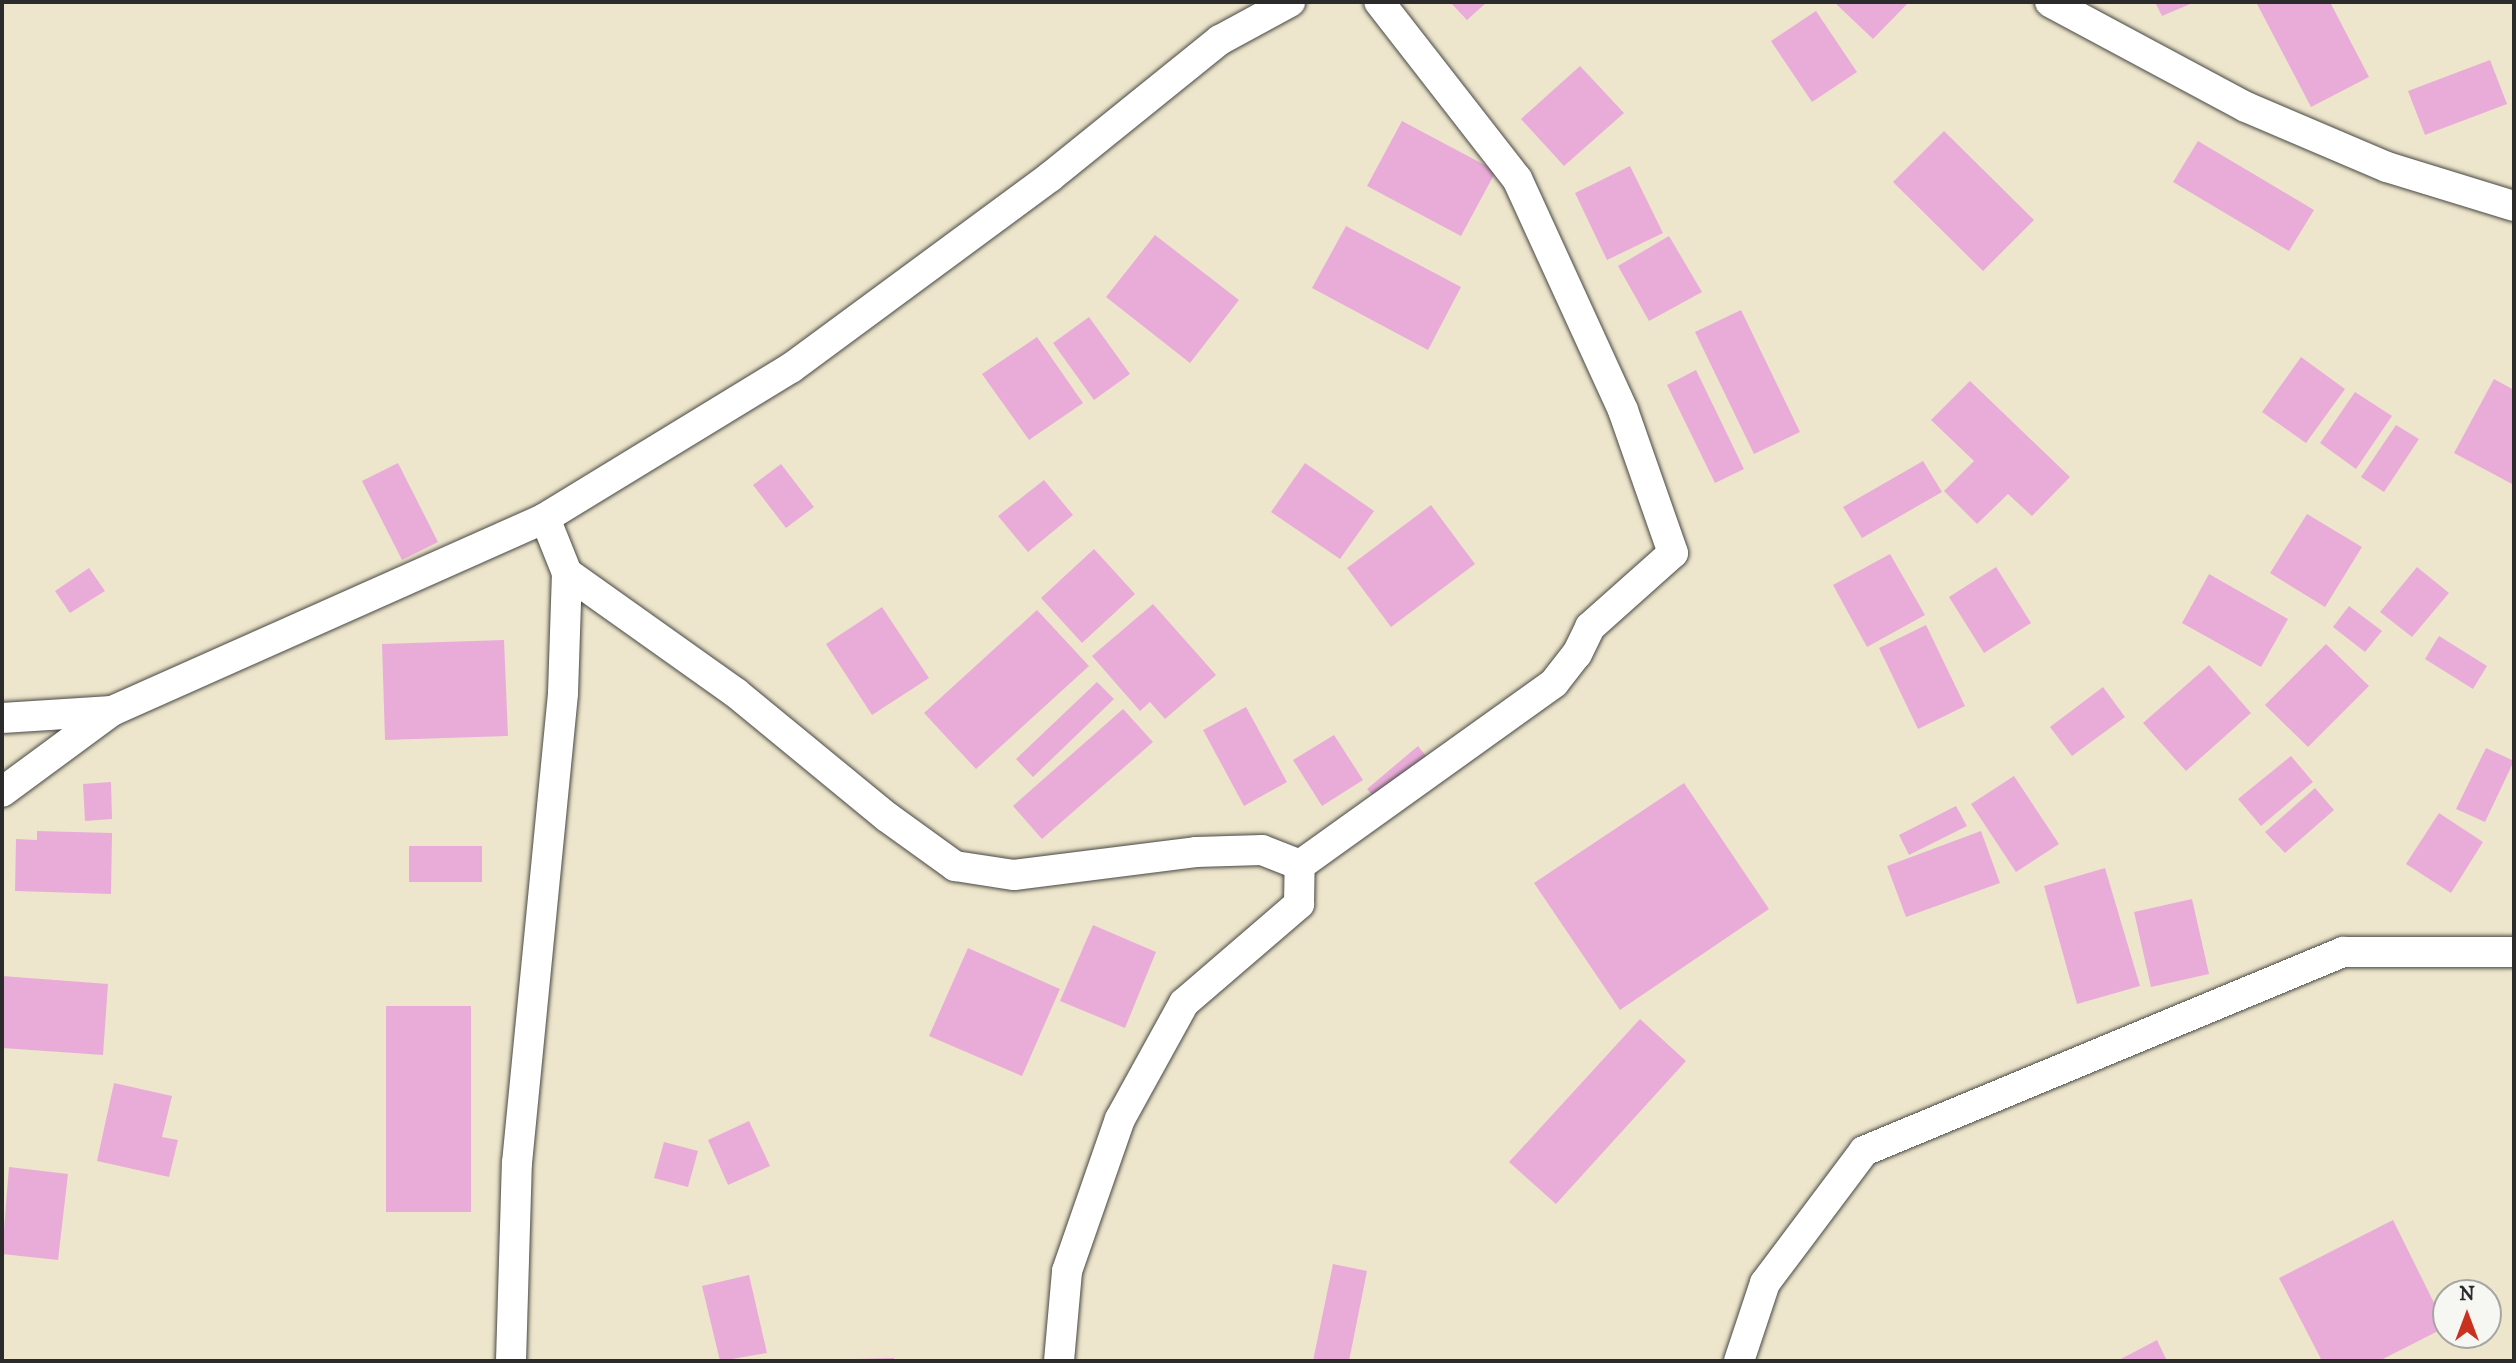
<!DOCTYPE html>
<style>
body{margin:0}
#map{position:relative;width:2516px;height:1363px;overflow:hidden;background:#ede6cc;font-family:"IM FELL DW Pica",serif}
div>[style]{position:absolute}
.building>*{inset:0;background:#e9acd9}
.roads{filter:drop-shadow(0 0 2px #484743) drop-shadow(0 0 2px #484743)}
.street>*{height:30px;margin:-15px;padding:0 15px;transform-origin:15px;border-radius:15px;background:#fff}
span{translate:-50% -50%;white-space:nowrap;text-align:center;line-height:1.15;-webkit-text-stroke:7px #f6f6f2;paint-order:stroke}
.frame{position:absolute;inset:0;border:4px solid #2b2b2b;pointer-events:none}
.north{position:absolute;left:2432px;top:1279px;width:70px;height:70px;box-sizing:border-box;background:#f6f6f2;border:2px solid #a5a5a2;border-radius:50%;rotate:0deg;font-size:19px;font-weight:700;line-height:28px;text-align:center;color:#2b2b2b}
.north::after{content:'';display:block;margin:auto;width:24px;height:32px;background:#c8321e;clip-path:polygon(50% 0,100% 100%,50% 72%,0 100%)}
</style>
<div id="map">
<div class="building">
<div style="clip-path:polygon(1450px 2px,1487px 2px,1467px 20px)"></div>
<div style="clip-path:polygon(1834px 2px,1909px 2px,1873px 39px)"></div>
<div style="clip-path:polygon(2155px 2px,2195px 2px,2162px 16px)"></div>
<div style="clip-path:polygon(2256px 2px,2330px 2px,2369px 77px,2311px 107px)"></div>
<div style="clip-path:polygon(1816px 11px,1857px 72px,1812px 102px,1771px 41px)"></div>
<div style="clip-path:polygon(2490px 60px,2507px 104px,2425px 135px,2408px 91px)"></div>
<div style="clip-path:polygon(1580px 66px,1624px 113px,1564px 166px,1521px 119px)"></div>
<div style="clip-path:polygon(1402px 121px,1496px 171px,1461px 236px,1367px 186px)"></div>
<div style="clip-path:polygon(1944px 131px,2034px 220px,1983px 271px,1893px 182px)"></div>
<div style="clip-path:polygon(2198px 141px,2314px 210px,2289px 251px,2173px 182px)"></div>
<div style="clip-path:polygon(1630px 166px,1663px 233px,1607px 260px,1575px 193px)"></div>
<div style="clip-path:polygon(1346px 226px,1461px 287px,1428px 350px,1312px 288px)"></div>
<div style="clip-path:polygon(1155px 235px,1239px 300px,1190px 363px,1106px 297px)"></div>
<div style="clip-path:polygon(1669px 236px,1702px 292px,1649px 321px,1618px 266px)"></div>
<div style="clip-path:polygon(1741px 310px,1800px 432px,1754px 454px,1695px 332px)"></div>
<div style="clip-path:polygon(1089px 317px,1130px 374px,1094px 400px,1053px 343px)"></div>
<div style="clip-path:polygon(1037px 337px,1083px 403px,1029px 440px,982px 374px)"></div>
<div style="clip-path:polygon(2301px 357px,2345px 389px,2306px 443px,2262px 412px)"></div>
<div style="clip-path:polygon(1696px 370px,1744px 469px,1715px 483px,1667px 385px)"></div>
<div style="clip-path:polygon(2494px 379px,2514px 390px,2514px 485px,2454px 453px)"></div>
<div style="clip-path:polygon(1970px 381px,2070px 477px,2032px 516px,2008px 494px,1977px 524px,1944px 491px,1974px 461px,1931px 420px)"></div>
<div style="clip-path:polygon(2355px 392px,2392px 416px,2356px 469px,2320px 443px)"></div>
<div style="clip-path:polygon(2396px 425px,2419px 439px,2384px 492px,2361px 477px)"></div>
<div style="clip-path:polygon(1923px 461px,1942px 492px,1862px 538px,1843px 507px)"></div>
<div style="clip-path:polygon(398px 463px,438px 542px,402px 560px,362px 481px)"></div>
<div style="clip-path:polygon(1305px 463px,1374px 511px,1340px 559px,1271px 512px)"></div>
<div style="clip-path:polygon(781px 464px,814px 507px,786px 528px,753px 485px)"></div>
<div style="clip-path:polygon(1044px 480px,1073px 515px,1028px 552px,998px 516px)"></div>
<div style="clip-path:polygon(1431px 505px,1475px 564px,1391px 627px,1347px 568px)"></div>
<div style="clip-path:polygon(2307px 514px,2362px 547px,2325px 607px,2270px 573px)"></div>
<div style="clip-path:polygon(1094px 549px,1135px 594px,1082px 643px,1041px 598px)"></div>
<div style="clip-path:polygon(1890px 554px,1925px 615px,1867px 647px,1833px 585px)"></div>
<div style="clip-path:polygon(1996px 567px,2031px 623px,1984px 653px,1949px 597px)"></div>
<div style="clip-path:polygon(2417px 567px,2449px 593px,2412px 637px,2380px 612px)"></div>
<div style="clip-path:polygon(89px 568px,105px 591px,70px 613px,55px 591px)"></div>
<div style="clip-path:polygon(2209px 574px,2288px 619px,2261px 667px,2182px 623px)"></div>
<div style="clip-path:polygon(1153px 604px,1216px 675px,1165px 719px,1150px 702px,1140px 711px,1092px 656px)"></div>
<div style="clip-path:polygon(2349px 606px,2382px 631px,2365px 652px,2333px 627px)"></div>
<div style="clip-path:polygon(882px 607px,929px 678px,872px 715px,826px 644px)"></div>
<div style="clip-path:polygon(1037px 610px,1089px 666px,976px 769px,924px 713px)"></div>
<div style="clip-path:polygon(1926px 625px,1965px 706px,1918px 729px,1879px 648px)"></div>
<div style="clip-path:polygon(2439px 636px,2487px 666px,2473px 689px,2425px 659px)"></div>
<div style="clip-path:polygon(504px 640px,508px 736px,385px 740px,382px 644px)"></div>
<div style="clip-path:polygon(2326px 644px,2369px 686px,2308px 747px,2265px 705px)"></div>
<div style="clip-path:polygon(2209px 665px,2251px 713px,2186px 771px,2143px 723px)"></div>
<div style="clip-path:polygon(1097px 682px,1114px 699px,1033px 777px,1016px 759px)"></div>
<div style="clip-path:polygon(2103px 687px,2125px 717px,2072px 756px,2050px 727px)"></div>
<div style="clip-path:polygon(1246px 707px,1287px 782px,1244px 806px,1203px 730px)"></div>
<div style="clip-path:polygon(1123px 709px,1153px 742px,1042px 839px,1013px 806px)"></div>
<div style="clip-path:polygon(1334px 735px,1363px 780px,1322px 806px,1293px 760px)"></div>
<div style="clip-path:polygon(1418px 746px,1438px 771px,1389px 813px,1367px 789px)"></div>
<div style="clip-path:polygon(2486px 748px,2514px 761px,2485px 822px,2456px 809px)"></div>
<div style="clip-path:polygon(2291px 756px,2313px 782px,2261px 826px,2238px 799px)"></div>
<div style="clip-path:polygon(2014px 776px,2059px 844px,2016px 872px,1971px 804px)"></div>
<div style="clip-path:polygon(111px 782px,112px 819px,85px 821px,83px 784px)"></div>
<div style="clip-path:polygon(1684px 783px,1769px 909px,1620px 1010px,1534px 883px)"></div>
<div style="clip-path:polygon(2315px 788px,2334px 810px,2285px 853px,2265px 832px)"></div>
<div style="clip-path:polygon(1956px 806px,1967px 826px,1909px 855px,1899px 835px)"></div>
<div style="clip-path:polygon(2439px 813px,2483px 842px,2451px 893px,2406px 864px)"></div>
<div style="clip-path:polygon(37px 831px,112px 833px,111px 894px,15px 891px,16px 839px,37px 840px)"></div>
<div style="clip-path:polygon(1981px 831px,2000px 883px,1906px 917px,1887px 866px)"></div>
<div style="clip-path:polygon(409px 846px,482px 846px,482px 882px,409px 882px)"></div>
<div style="clip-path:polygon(2105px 868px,2140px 986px,2077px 1004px,2044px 886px)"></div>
<div style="clip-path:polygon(2192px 899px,2209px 974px,2151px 987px,2134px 912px)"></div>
<div style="clip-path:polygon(1093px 925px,1156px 952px,1125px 1028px,1060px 1001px)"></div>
<div style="clip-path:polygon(968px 948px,1060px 989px,1022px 1076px,929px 1036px)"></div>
<div style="clip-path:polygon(2px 976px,108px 984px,103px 1055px,2px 1048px)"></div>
<div style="clip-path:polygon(386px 1006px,471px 1006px,471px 1212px,386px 1212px)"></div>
<div style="clip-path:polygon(1640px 1019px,1686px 1061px,1556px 1204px,1509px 1162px)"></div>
<div style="clip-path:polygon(114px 1083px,172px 1096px,162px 1137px,178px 1140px,169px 1177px,97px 1161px)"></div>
<div style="clip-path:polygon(749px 1121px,770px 1166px,728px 1185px,708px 1140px)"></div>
<div style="clip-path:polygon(664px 1142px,698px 1151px,688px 1187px,654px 1178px)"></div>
<div style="clip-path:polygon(9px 1167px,68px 1174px,58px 1260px,2px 1254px)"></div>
<div style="clip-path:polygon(2393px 1220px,2446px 1327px,2379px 1361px,2322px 1361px,2279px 1278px)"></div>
<div style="clip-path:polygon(1333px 1264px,1367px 1271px,1349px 1361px,1313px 1361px)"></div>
<div style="clip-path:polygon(749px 1275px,767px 1353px,720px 1361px,702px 1286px)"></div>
<div style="clip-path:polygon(2157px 1340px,2167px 1361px,2117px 1361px)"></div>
<div style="clip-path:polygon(894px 1358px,894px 1361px,852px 1361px,852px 1359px)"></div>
</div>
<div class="roads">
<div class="street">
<div style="left:2050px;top:2px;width:222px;rotate:28.2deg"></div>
<div style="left:2246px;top:107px;width:153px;rotate:23.1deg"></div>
<div style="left:2387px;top:167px;width:133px;rotate:17.1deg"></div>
<div style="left:567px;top:573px;width:207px;rotate:35.4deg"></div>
<div style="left:736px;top:693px;width:195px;rotate:39.4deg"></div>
<div style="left:887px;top:817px;width:84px;rotate:35.8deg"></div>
<div style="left:955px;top:866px;width:60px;rotate:8.7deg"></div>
<div style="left:1014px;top:875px;width:183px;rotate:-7.2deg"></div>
<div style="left:1196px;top:852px;width:66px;rotate:-1.7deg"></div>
<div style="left:1262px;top:850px;width:41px;rotate:21.5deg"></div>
<div style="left:2px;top:718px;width:110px;rotate:-3.6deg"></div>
<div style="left:2px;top:792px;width:137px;rotate:-36.4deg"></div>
<div style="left:112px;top:711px;width:474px;rotate:-24deg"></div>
<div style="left:545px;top:518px;width:288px;rotate:-31.4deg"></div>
<div style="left:791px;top:368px;width:322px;rotate:-36.4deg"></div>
<div style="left:1050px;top:177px;width:218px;rotate:-38.9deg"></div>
<div style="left:1220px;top:40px;width:80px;rotate:-28.5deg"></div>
<div style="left:1300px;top:865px;width:312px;rotate:-35.6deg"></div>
<div style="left:1554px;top:683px;width:37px;rotate:-52deg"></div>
<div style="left:1577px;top:654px;width:30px;rotate:-64deg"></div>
<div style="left:1590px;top:627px;width:111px;rotate:-41.7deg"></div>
<div style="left:1673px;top:553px;width:151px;rotate:-109.3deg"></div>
<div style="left:1623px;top:410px;width:254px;rotate:-114.6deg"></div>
<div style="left:1517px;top:179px;width:224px;rotate:-127.9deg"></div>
<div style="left:511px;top:1361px;width:198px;rotate:-88.3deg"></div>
<div style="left:517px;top:1163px;width:472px;rotate:-84.4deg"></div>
<div style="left:563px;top:693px;width:120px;rotate:-88.1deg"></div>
<div style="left:567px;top:573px;width:59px;rotate:-111.8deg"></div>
<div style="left:1059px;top:1361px;width:90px;rotate:-84.9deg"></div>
<div style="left:1067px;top:1271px;width:161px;rotate:-70.8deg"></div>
<div style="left:1120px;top:1119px;width:132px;rotate:-61.1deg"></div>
<div style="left:1184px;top:1003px;width:152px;rotate:-40.7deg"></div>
<div style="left:1299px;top:904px;width:39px;rotate:-89deg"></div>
<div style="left:1739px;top:1361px;width:82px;rotate:-71.6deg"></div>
<div style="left:1765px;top:1283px;width:165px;rotate:-53.1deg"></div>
<div style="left:1864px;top:1151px;width:519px;rotate:-22.56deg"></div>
<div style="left:2343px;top:952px;width:171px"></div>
</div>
</div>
<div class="frame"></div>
<div class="north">N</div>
</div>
